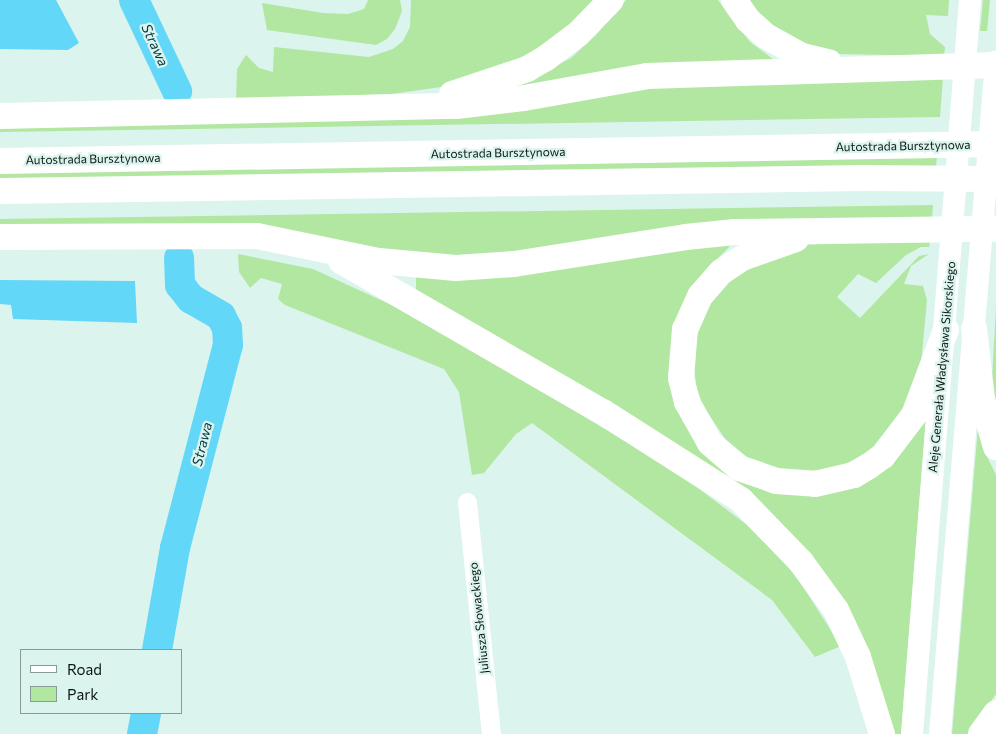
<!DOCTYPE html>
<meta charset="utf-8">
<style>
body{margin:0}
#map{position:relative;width:996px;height:734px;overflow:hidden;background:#dcf4ee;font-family:Commissioner,sans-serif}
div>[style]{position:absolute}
.green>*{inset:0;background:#b1e7a1}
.water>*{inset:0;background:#63d7f7}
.river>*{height:30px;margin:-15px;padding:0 15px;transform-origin:15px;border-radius:15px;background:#63d7f7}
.minor>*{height:19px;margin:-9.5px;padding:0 9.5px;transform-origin:9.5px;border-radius:9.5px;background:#fff}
.major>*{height:22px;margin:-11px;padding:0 11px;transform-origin:11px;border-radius:11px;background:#fff}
.highway>*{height:26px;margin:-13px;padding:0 13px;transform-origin:13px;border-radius:13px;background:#fff}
span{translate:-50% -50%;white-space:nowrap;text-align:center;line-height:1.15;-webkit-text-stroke:4.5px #dcf4ee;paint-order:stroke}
.street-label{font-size:12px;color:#0c1513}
.water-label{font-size:14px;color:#003845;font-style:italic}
.legend{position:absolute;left:20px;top:649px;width:162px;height:65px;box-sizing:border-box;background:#dcf4ee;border:1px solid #899b96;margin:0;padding:6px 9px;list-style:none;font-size:15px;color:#0c1513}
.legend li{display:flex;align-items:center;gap:10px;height:25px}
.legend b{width:25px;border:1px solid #899b96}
</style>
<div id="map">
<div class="green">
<div style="clip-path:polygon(368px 0,400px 0,402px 11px,395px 29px,387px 39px,376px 45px,267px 30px,262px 3px,323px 13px,348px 14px,364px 9px)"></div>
<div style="clip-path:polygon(411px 0,600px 0,538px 53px,463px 84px,391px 94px,236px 100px,237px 69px,246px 55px,259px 68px,273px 72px,274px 47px,369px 57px,393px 49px,403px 41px,410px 27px)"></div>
<div style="clip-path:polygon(626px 0,718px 0,750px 42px,773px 59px,506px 91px,571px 58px,596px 35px)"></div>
<div style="clip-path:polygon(744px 0,949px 0,948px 16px,926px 15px,930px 34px,945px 47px,944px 56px,837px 54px,786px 38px)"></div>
<div style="clip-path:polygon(983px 0,990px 0,987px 31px,980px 31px)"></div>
<div style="clip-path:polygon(943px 77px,940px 117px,0 132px,0 125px,662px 85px)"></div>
<div style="clip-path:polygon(937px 156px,936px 167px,0 182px,0 169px)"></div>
<div style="clip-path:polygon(933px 205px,932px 219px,463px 258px,0 226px,0 219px)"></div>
<div style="clip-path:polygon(930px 241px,929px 247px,921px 247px,906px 255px,876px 283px,858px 274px,837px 297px,860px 318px,919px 256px,929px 254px,911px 266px,904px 284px,923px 286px,927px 300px,921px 364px,906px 405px,870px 451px,830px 472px,791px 474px,751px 460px,726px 440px,703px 406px,696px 385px,694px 363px,698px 326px,703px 311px,737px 271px,797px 245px)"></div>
<div style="clip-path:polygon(732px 244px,706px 270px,682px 420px,705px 455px,818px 495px,927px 404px,901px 734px,891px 734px,804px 554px,416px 294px,416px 272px)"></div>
<div style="clip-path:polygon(238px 254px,313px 269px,422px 319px,678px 473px,759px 534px,796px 576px,841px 646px,815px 657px,772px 600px,532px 423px,516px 434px,484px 473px,472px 475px,459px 392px,444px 369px,285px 305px,278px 299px,282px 284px,261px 278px,250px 288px,239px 272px)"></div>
<div style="clip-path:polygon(996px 308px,996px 412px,992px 379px)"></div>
<div style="clip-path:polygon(978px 427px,984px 450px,996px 475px,996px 694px,968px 734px,952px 734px)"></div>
</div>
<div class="water">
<div style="clip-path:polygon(0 0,56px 0,79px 43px,68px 50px,0 49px)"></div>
<div style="clip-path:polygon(0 280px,135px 281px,137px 323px,13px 319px,11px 305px,0 304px)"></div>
</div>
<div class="river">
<div style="left:134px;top:0;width:101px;rotate:64.7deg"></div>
<div style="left:157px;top:650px;width:104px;rotate:-80deg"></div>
<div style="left:175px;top:548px;width:210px;rotate:-75.4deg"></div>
<div style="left:228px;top:345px;width:17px;rotate:-93deg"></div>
<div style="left:227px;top:328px;width:13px;rotate:-117deg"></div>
<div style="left:221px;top:316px;width:34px;rotate:-150deg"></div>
<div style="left:191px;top:299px;width:18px;rotate:-128deg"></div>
<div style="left:180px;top:285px;width:27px;rotate:-92deg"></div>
<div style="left:142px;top:734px;width:21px;rotate:-79deg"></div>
</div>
<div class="minor">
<div style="left:467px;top:502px;width:233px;rotate:84.1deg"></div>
</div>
<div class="major">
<div style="left:912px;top:734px;width:736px;rotate:-85.48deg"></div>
<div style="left:940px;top:734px;width:675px;rotate:-85.24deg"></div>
</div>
<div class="highway">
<div style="left:734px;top:0;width:24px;rotate:55deg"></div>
<div style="left:748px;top:20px;width:24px;rotate:42deg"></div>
<div style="left:766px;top:36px;width:41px;rotate:29.1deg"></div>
<div style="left:802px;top:56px;width:28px;rotate:13deg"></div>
<div style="left:452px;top:94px;width:79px;rotate:-18.4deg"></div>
<div style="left:527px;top:69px;width:22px;rotate:-30deg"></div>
<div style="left:546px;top:58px;width:40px;rotate:-37deg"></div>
<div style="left:578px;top:34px;width:47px;rotate:-45.9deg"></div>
<div style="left:0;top:116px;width:456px;rotate:-1.3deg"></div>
<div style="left:456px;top:106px;width:68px;rotate:-6.7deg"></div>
<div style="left:524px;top:98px;width:125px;rotate:-10.1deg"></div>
<div style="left:647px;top:76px;width:349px;rotate:-1.8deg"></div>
<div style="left:0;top:161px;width:996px;rotate:-0.98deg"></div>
<div style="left:0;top:191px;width:862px;rotate:-0.86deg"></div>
<div style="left:862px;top:178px;width:134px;rotate:0.4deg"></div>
<div style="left:0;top:237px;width:257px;rotate:-0.2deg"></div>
<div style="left:257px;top:236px;width:125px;rotate:11.6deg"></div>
<div style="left:379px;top:261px;width:77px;rotate:5.2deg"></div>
<div style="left:456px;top:268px;width:58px;rotate:-3.9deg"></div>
<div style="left:514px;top:264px;width:174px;rotate:-8.9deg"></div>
<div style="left:686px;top:237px;width:49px;rotate:-5.8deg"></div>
<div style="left:735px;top:232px;width:261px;rotate:-0.7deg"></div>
<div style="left:796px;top:239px;width:57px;rotate:160.6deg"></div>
<div style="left:742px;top:258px;width:25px;rotate:146deg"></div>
<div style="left:721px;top:272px;width:32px;rotate:131deg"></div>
<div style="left:700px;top:296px;width:36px;rotate:114deg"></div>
<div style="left:685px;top:329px;width:49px;rotate:94.7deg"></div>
<div style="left:681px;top:378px;width:25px;rotate:76deg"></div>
<div style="left:687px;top:402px;width:47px;rotate:60.7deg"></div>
<div style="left:710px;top:443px;width:38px;rotate:41deg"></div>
<div style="left:739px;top:468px;width:39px;rotate:19deg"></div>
<div style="left:776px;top:481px;width:39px;rotate:4deg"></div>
<div style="left:815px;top:484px;width:40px;rotate:-13deg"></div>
<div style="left:854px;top:475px;width:17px;rotate:-31deg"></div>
<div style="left:869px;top:466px;width:17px;rotate:-36deg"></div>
<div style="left:883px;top:456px;width:51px;rotate:-52.9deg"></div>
<div style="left:914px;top:415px;width:91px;rotate:-69.4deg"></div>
<div style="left:341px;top:261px;width:302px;rotate:30deg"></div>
<div style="left:603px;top:412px;width:164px;rotate:32.5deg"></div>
<div style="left:741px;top:500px;width:86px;rotate:45.9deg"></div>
<div style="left:801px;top:562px;width:59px;rotate:53.9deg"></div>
<div style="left:836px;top:610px;width:52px;rotate:64.9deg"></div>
<div style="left:858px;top:657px;width:81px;rotate:72.7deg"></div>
<div style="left:974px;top:329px;width:70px;rotate:83.5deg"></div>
<div style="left:982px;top:399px;width:50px;rotate:73.7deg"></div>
<div style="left:981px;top:734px;width:26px;rotate:-54deg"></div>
</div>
<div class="street-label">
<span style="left:903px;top:146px;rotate:-1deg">Autostrada Bursztynowa</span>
<span style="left:498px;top:153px;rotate:-1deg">Autostrada Bursztynowa</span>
<span style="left:93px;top:159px;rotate:-1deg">Autostrada Bursztynowa</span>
<span style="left:942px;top:367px;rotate:-85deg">Aleje Generała Władysława Sikorskiego</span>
<span style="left:479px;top:618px;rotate:-96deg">Juliusza Słowackiego</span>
</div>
<div class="water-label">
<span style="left:155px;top:45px;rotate:65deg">Strawa</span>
<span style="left:202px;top:444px;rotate:-76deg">Strawa</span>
</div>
<ul class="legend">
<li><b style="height:6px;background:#fff"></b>Road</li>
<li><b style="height:14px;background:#b1e7a1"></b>Park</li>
</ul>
</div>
